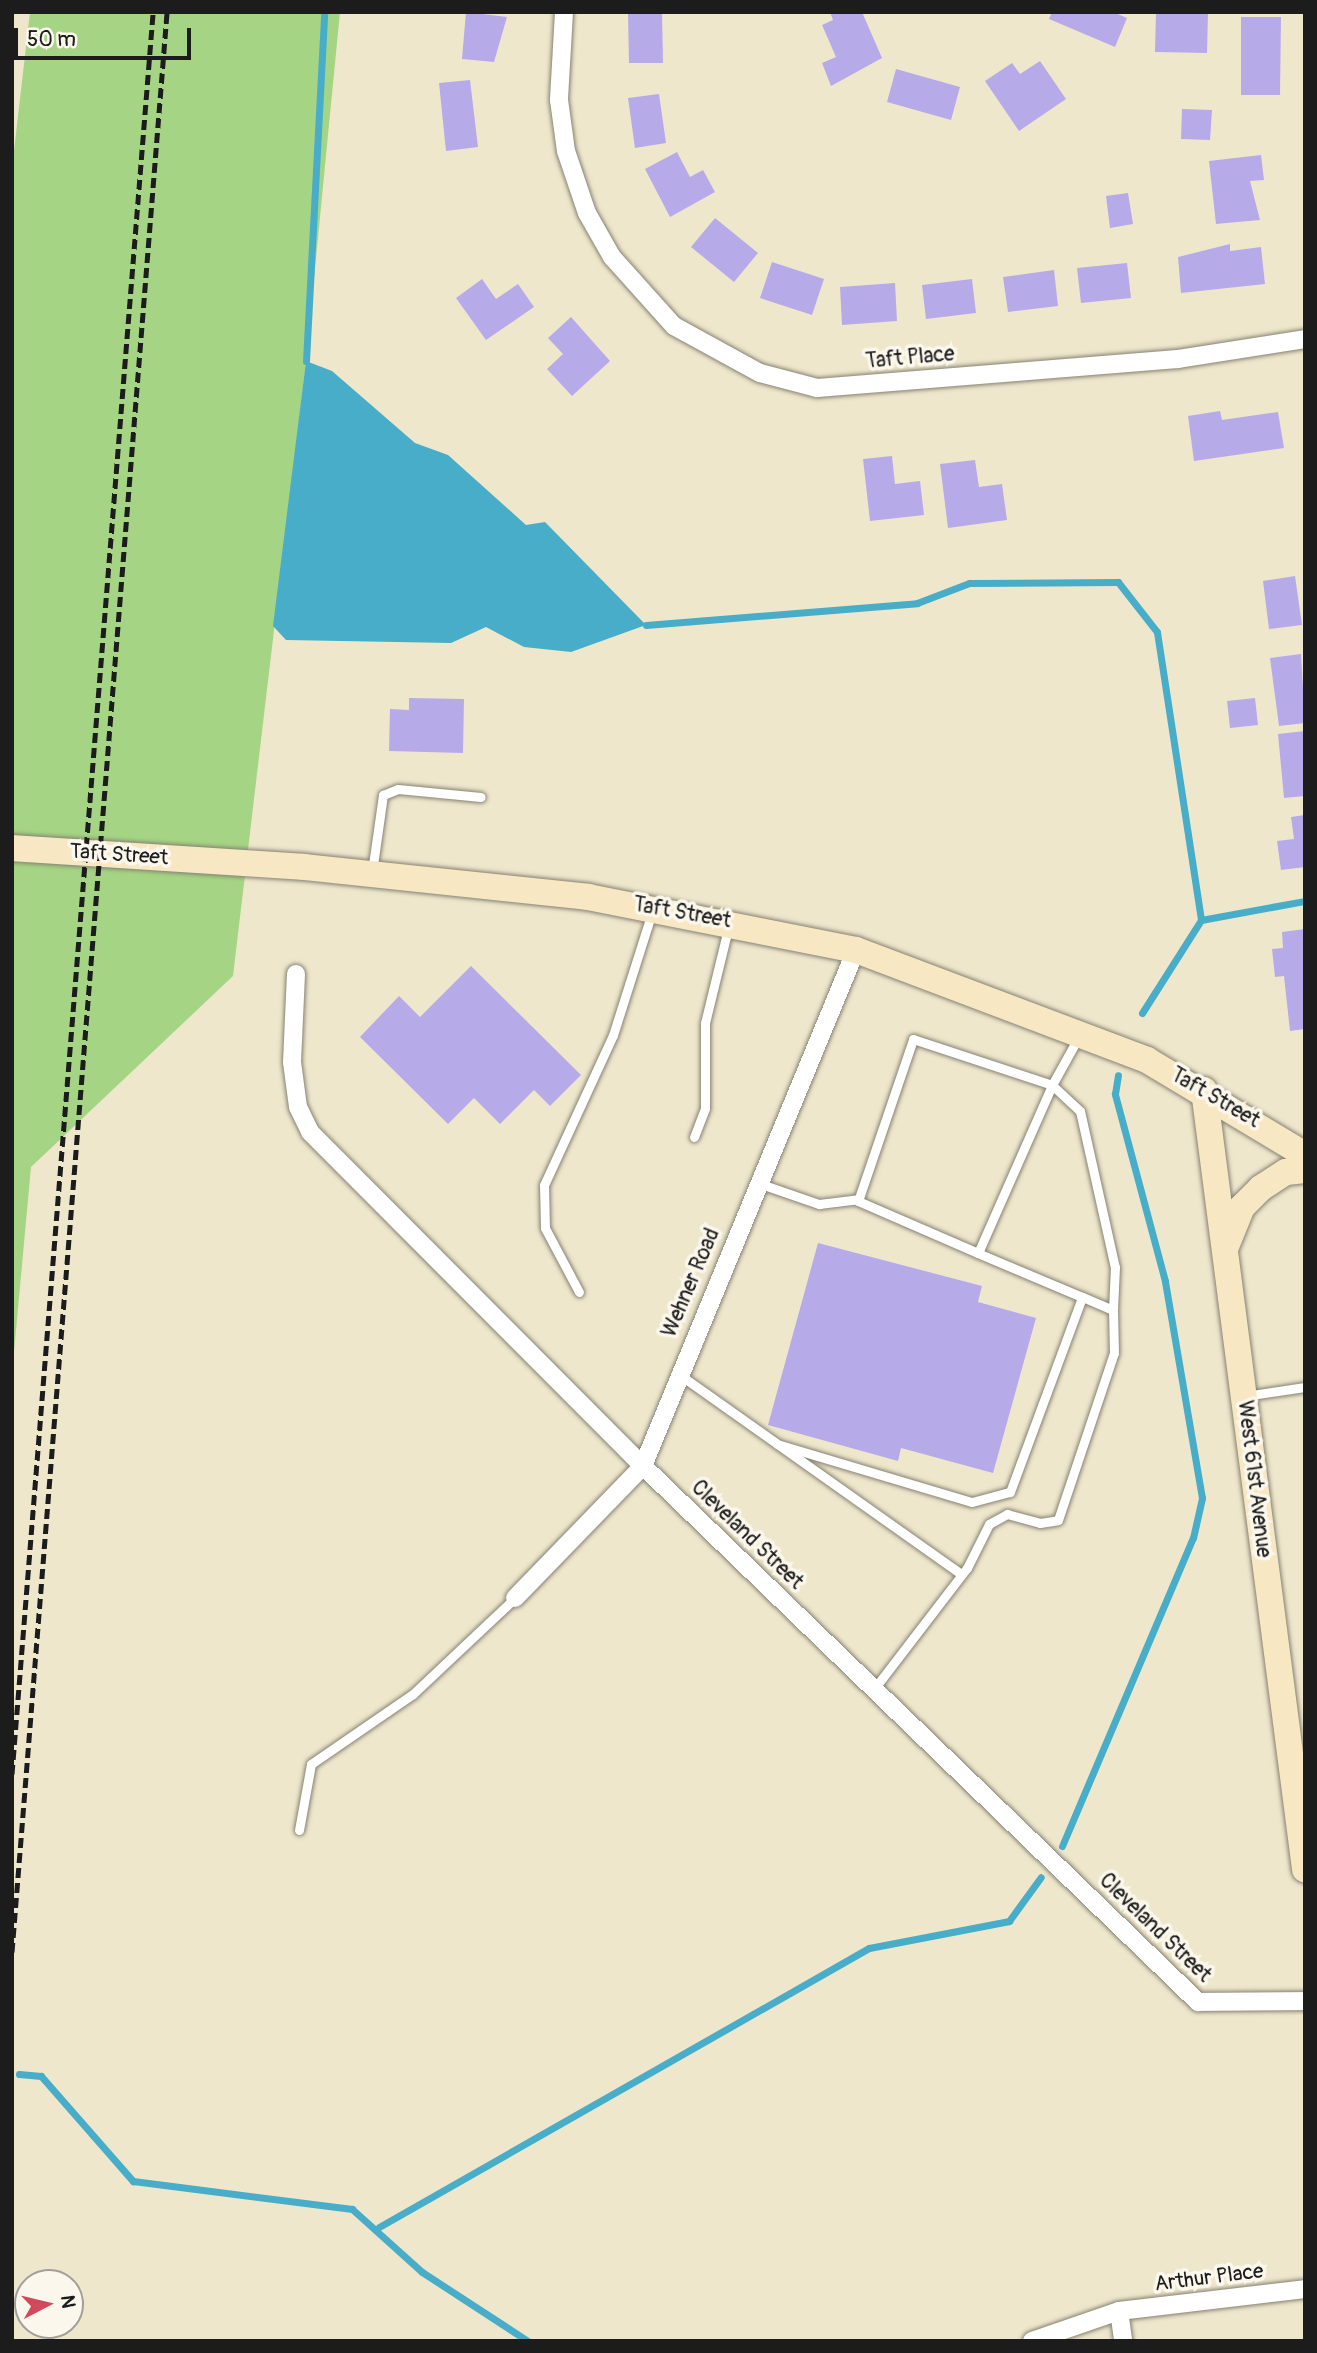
<!DOCTYPE html>
<style>
body{margin:0}
#map{position:relative;width:1317px;height:2353px;overflow:hidden;background:#efe7cc;font-family:Pangolin,sans-serif}
div>[style]{position:absolute}
.green>*{inset:0;background:#a5d584}
.water>*{inset:0;background:#48adc8}
.stream>*{height:7px;margin:-3.5px;padding:0 3.5px;transform-origin:3.5px;border-radius:3.5px;background:#48adc8}
.building>*{inset:0;background:#b7aae9}
.roads{filter:drop-shadow(0 0 2px #868274) drop-shadow(0 0 2px #868274)}
.lane>*{height:9px;margin:-4.5px;padding:0 4.5px;transform-origin:4.5px;border-radius:4.5px;background:#fff}
.street>*{height:18px;margin:-9px;padding:0 9px;transform-origin:9px;border-radius:9px;background:#fff}
.secondary>*{height:26px;margin:-13px;padding:0 13px;transform-origin:13px;border-radius:13px;background:#f7e8c3}
.rail>*{height:5px;margin-top:-2.5px;transform-origin:0;background:repeating-linear-gradient(90deg,#1c1c1c 0 10px,transparent 0 15px)}
span{translate:-50% -50%;white-space:nowrap;text-align:center;line-height:1.15;-webkit-text-stroke:7px #fbf7ec;paint-order:stroke}
.street-label{font-size:21px;color:#1c1c1c}
.frame{position:absolute;inset:0;border:14px solid #1c1c1c;pointer-events:none}
.north{position:absolute;left:14px;top:2269px;width:70px;height:70px;box-sizing:border-box;background:#fbf7ec;border:2px solid #a29f99;border-radius:50%;rotate:83deg;font-size:19px;font-weight:700;line-height:28px;text-align:center;color:#1c1c1c}
.north::after{content:'';display:block;margin:auto;width:24px;height:32px;background:#d1495b;clip-path:polygon(50% 0,100% 100%,50% 72%,0 100%)}
.scale{position:absolute;left:14px;top:28px;width:177px;height:32px;box-sizing:border-box;border:4px solid #1c1c1c;border-top:0;padding-left:9px;font-size:21px;line-height:24px;white-space:nowrap;color:#1c1c1c;-webkit-text-stroke:5px #fbf7ec;paint-order:stroke}
</style>
<div id="map">
<div class="green">
<div style="clip-path:polygon(30px 12px,340px 12px,306px 361px,233px 976px,31px 1167px,12px 1374px,12px 168px)"></div>
</div>
<div class="water">
<div style="clip-path:polygon(306px 361px,332px 371px,415px 443px,448px 455px,526px 525px,545px 522px,646px 625px,571px 652px,524px 647px,486px 627px,451px 643px,286px 640px,273px 626px)"></div>
</div>
<div class="stream">
<div style="left:306px;top:361px;width:349px;rotate:-87deg"></div>
<div style="left:646px;top:625px;width:272px;rotate:-4.6deg"></div>
<div style="left:917px;top:603px;width:56px;rotate:-21deg"></div>
<div style="left:969px;top:583px;width:149px;rotate:-0.4deg"></div>
<div style="left:1118px;top:582px;width:63px;rotate:52deg"></div>
<div style="left:1157px;top:632px;width:291px;rotate:81.3deg"></div>
<div style="left:1142px;top:1013px;width:110px;rotate:-57.6deg"></div>
<div style="left:1201px;top:920px;width:106px;rotate:-10.4deg"></div>
<div style="left:1062px;top:1846px;width:335px;rotate:-67deg"></div>
<div style="left:1193px;top:1538px;width:41px;rotate:-77.3deg"></div>
<div style="left:1202px;top:1498px;width:220px;rotate:-99.7deg"></div>
<div style="left:1165px;top:1281px;width:194px;rotate:-105deg"></div>
<div style="left:1115px;top:1094px;width:19px;rotate:-81deg"></div>
<div style="left:19px;top:2074px;width:22px;rotate:5deg"></div>
<div style="left:41px;top:2076px;width:140px;rotate:48.8deg"></div>
<div style="left:133px;top:2181px;width:221px;rotate:7.3deg"></div>
<div style="left:352px;top:2209px;width:94px;rotate:42deg"></div>
<div style="left:422px;top:2272px;width:126px;rotate:33.1deg"></div>
<div style="left:379px;top:2227px;width:564px;rotate:-29.66deg"></div>
<div style="left:869px;top:1948px;width:143px;rotate:-10.9deg"></div>
<div style="left:1009px;top:1921px;width:54px;rotate:-54deg"></div>
</div>
<div class="building">
<div style="clip-path:polygon(466px 12px,507px 17px,494px 62px,462px 59px)"></div>
<div style="clip-path:polygon(662px 12px,663px 63px,629px 63px,628px 13px)"></div>
<div style="clip-path:polygon(830px 12px,862px 12px,882px 58px,831px 86px,822px 63px,836px 57px,822px 25px,833px 20px)"></div>
<div style="clip-path:polygon(1052px 12px,1113px 12px,1127px 18px,1115px 47px,1049px 19px)"></div>
<div style="clip-path:polygon(1156px 12px,1208px 12px,1207px 53px,1155px 52px)"></div>
<div style="clip-path:polygon(1241px 17px,1281px 17px,1280px 95px,1241px 95px)"></div>
<div style="clip-path:polygon(1040px 61px,1066px 99px,1019px 131px,985px 81px,1012px 63px,1020px 74px)"></div>
<div style="clip-path:polygon(896px 69px,960px 87px,951px 120px,887px 102px)"></div>
<div style="clip-path:polygon(470px 80px,478px 147px,446px 151px,439px 83px)"></div>
<div style="clip-path:polygon(659px 94px,666px 143px,635px 148px,628px 98px)"></div>
<div style="clip-path:polygon(1182px 109px,1212px 110px,1210px 140px,1181px 139px)"></div>
<div style="clip-path:polygon(677px 152px,690px 177px,703px 170px,715px 192px,670px 217px,645px 169px)"></div>
<div style="clip-path:polygon(1261px 155px,1264px 180px,1250px 181px,1260px 220px,1216px 224px,1209px 161px)"></div>
<div style="clip-path:polygon(1128px 193px,1133px 224px,1110px 228px,1106px 196px)"></div>
<div style="clip-path:polygon(715px 218px,758px 253px,734px 282px,691px 247px)"></div>
<div style="clip-path:polygon(1230px 244px,1230px 251px,1261px 247px,1265px 284px,1181px 293px,1178px 257px)"></div>
<div style="clip-path:polygon(772px 262px,824px 279px,812px 315px,760px 298px)"></div>
<div style="clip-path:polygon(1127px 263px,1131px 298px,1081px 303px,1077px 268px)"></div>
<div style="clip-path:polygon(1054px 270px,1058px 306px,1008px 312px,1003px 277px)"></div>
<div style="clip-path:polygon(482px 279px,496px 299px,518px 284px,534px 307px,486px 340px,456px 298px)"></div>
<div style="clip-path:polygon(972px 279px,976px 313px,926px 319px,922px 285px)"></div>
<div style="clip-path:polygon(895px 283px,897px 321px,842px 325px,840px 287px)"></div>
<div style="clip-path:polygon(571px 317px,610px 361px,572px 396px,547px 369px,563px 354px,548px 338px)"></div>
<div style="clip-path:polygon(1220px 411px,1222px 420px,1278px 412px,1284px 448px,1194px 461px,1188px 416px)"></div>
<div style="clip-path:polygon(892px 456px,895px 484px,920px 481px,924px 515px,870px 521px,863px 459px)"></div>
<div style="clip-path:polygon(975px 460px,979px 487px,1002px 484px,1007px 520px,948px 528px,940px 464px)"></div>
<div style="clip-path:polygon(1295px 576px,1302px 625px,1269px 629px,1263px 581px)"></div>
<div style="clip-path:polygon(1301px 654px,1305px 723px,1279px 726px,1270px 658px)"></div>
<div style="clip-path:polygon(409px 698px,464px 699px,463px 753px,389px 751px,390px 709px,409px 710px)"></div>
<div style="clip-path:polygon(1255px 698px,1258px 725px,1230px 728px,1227px 701px)"></div>
<div style="clip-path:polygon(1305px 731px,1305px 796px,1284px 798px,1278px 734px)"></div>
<div style="clip-path:polygon(1305px 815px,1305px 867px,1281px 870px,1277px 841px,1294px 839px,1291px 817px)"></div>
<div style="clip-path:polygon(1305px 929px,1305px 1029px,1290px 1031px,1284px 976px,1275px 977px,1272px 949px,1283px 948px,1282px 932px)"></div>
<div style="clip-path:polygon(471px 966px,581px 1075px,550px 1106px,534px 1090px,500px 1124px,474px 1098px,448px 1124px,360px 1037px,399px 996px,420px 1017px)"></div>
<div style="clip-path:polygon(818px 1243px,982px 1286px,978px 1302px,1036px 1318px,993px 1473px,901px 1448px,898px 1461px,768px 1425px)"></div>
</div>
<div class="roads">
<div class="lane">
<div style="left:372px;top:872px;width:78px;rotate:-81.9deg"></div>
<div style="left:383px;top:795px;width:16px;rotate:-22deg"></div>
<div style="left:398px;top:789px;width:83px;rotate:5.5deg"></div>
<div style="left:694px;top:1137px;width:31px;rotate:-69deg"></div>
<div style="left:705px;top:1108px;width:85px;rotate:-90deg"></div>
<div style="left:705px;top:1023px;width:97px;rotate:-76.3deg"></div>
<div style="left:758px;top:1183px;width:65px;rotate:19deg"></div>
<div style="left:819px;top:1204px;width:39px;rotate:-7deg"></div>
<div style="left:978px;top:1253px;width:184px;rotate:-66.2deg"></div>
<div style="left:1052px;top:1085px;width:38px;rotate:43deg"></div>
<div style="left:1080px;top:1111px;width:160px;rotate:77.4deg"></div>
<div style="left:1115px;top:1267px;width:43px;rotate:92.7deg"></div>
<div style="left:1113px;top:1310px;width:34px;rotate:-157deg"></div>
<div style="left:1082px;top:1297px;width:113px;rotate:-157.1deg"></div>
<div style="left:978px;top:1253px;width:131px;rotate:-156.6deg"></div>
<div style="left:858px;top:1201px;width:171px;rotate:-71.2deg"></div>
<div style="left:913px;top:1039px;width:146px;rotate:18.3deg"></div>
<div style="left:1052px;top:1085px;width:54px;rotate:-61deg"></div>
<div style="left:579px;top:1292px;width:72px;rotate:-118deg"></div>
<div style="left:545px;top:1228px;width:43px;rotate:-91.3deg"></div>
<div style="left:544px;top:1185px;width:165px;rotate:-65.3deg"></div>
<div style="left:613px;top:1035px;width:129px;rotate:-72.4deg"></div>
<div style="left:680px;top:1375px;width:344px;rotate:35.3deg"></div>
<div style="left:1245px;top:1396px;width:61px;rotate:-8.5deg"></div>
<div style="left:777px;top:1444px;width:203px;rotate:16.6deg"></div>
<div style="left:972px;top:1502px;width:39px;rotate:-15deg"></div>
<div style="left:1010px;top:1492px;width:208px;rotate:-69.7deg"></div>
<div style="left:874px;top:1689px;width:153px;rotate:-52.5deg"></div>
<div style="left:967px;top:1568px;width:49px;rotate:-63.4deg"></div>
<div style="left:989px;top:1524px;width:21px;rotate:-29deg"></div>
<div style="left:1007px;top:1514px;width:34px;rotate:15deg"></div>
<div style="left:1040px;top:1523px;width:18px;rotate:-9deg"></div>
<div style="left:1058px;top:1520px;width:176px;rotate:-71.5deg"></div>
<div style="left:1114px;top:1353px;width:43px;rotate:-91.3deg"></div>
<div style="left:299px;top:1830px;width:67px;rotate:-79.7deg"></div>
<div style="left:311px;top:1764px;width:124px;rotate:-34.5deg"></div>
<div style="left:413px;top:1694px;width:140px;rotate:-43.3deg"></div>
</div>
<div class="street">
<div style="left:564px;top:12px;width:88px;rotate:93.3deg"></div>
<div style="left:559px;top:100px;width:51px;rotate:82.2deg"></div>
<div style="left:566px;top:151px;width:65px;rotate:71.3deg"></div>
<div style="left:587px;top:213px;width:51px;rotate:60.4deg"></div>
<div style="left:612px;top:257px;width:93px;rotate:48.1deg"></div>
<div style="left:674px;top:326px;width:98px;rotate:28.7deg"></div>
<div style="left:760px;top:373px;width:59px;rotate:14.7deg"></div>
<div style="left:817px;top:388px;width:362px;rotate:-4.6deg"></div>
<div style="left:1178px;top:359px;width:129px;rotate:-8.9deg"></div>
<div style="left:296px;top:974px;width:88px;rotate:92.6deg"></div>
<div style="left:292px;top:1062px;width:45px;rotate:82.4deg"></div>
<div style="left:298px;top:1107px;width:28px;rotate:64deg"></div>
<div style="left:310px;top:1132px;width:472px;rotate:45.1deg"></div>
<div style="left:643px;top:1466px;width:772px;rotate:44deg"></div>
<div style="left:1198px;top:2002px;width:107px;rotate:-0.5deg"></div>
<div style="left:515px;top:1598px;width:184px;rotate:-45.9deg"></div>
<div style="left:643px;top:1466px;width:558px;rotate:-67.57deg"></div>
<div style="left:1119px;top:2311px;width:30px;rotate:82deg"></div>
<div style="left:1032px;top:2341px;width:92px;rotate:-19deg"></div>
<div style="left:1119px;top:2311px;width:187px;rotate:-6.7deg"></div>
</div>
<div class="secondary">
<div style="left:12px;top:848px;width:293px;rotate:3.7deg"></div>
<div style="left:304px;top:867px;width:286px;rotate:6deg"></div>
<div style="left:588px;top:897px;width:273px;rotate:11.2deg"></div>
<div style="left:856px;top:950px;width:311px;rotate:20.7deg"></div>
<div style="left:1147px;top:1060px;width:184px;rotate:31deg"></div>
<div style="left:1204px;top:1090px;width:786px;rotate:82.61deg"></div>
<div style="left:1225px;top:1249px;width:45px;rotate:-68deg"></div>
<div style="left:1242px;top:1207px;width:27px;rotate:-45deg"></div>
<div style="left:1261px;top:1188px;width:30px;rotate:-33deg"></div>
<div style="left:1286px;top:1172px;width:19px;rotate:-6deg"></div>
</div>
</div>
<div class="rail">
<div style="left:12px;top:1774px;width:1768px;rotate:-85.42deg"></div>
<div style="left:12px;top:1952px;width:1946px;rotate:-85.43deg"></div>
</div>
<div class="street-label">
<span style="left:910px;top:358px;rotate:-5deg">Taft Place</span>
<span style="left:119px;top:855px;rotate:4deg">Taft Street</span>
<span style="left:682px;top:913px;rotate:10deg">Taft Street</span>
<span style="left:1215px;top:1098px;rotate:30deg">Taft Street</span>
<span style="left:691px;top:1283px;rotate:-67deg">Wehner Road</span>
<span style="left:1254px;top:1479px;rotate:83deg">West 61st Avenue</span>
<span style="left:747px;top:1535px;rotate:44deg">Cleveland Street</span>
<span style="left:1155px;top:1928px;rotate:44deg">Cleveland Street</span>
<span style="left:1209px;top:2278px;rotate:-7deg">Arthur Place</span>
</div>
<div class="frame"></div>
<div class="north">N</div>
<div class="scale">50 m</div>
</div>
